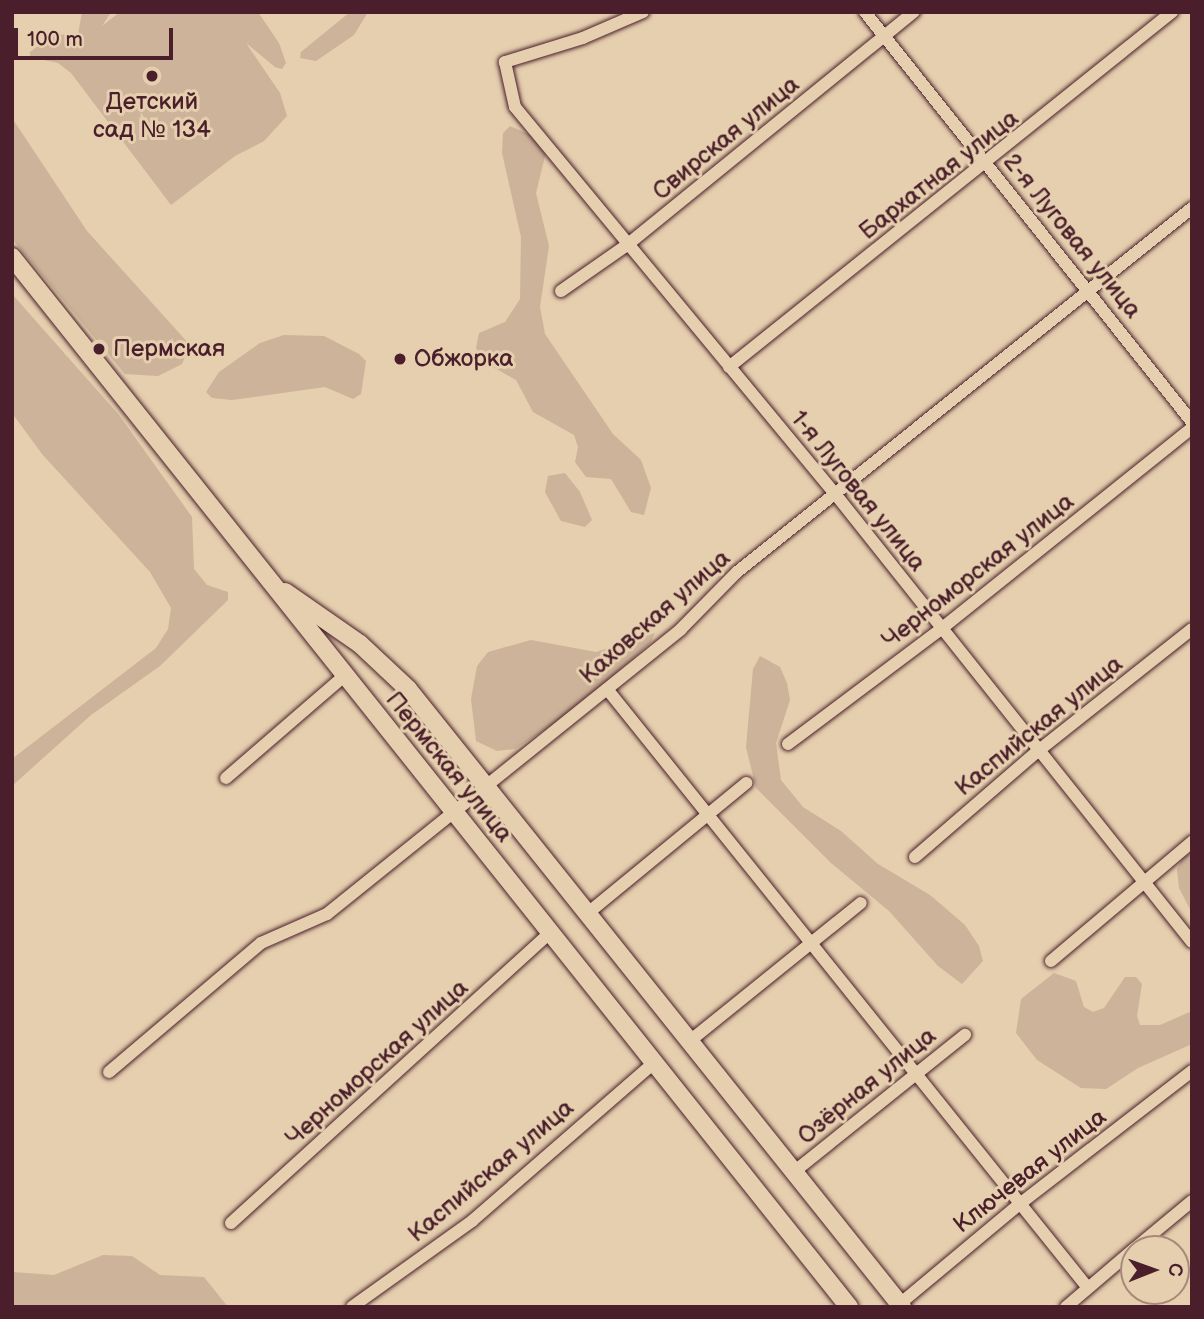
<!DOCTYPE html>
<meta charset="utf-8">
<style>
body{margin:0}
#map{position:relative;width:1204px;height:1319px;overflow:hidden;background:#e5cfae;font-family:"Balsamiq Sans",sans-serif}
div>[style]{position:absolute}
.green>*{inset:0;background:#ccb399}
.roads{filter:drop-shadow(0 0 2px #4a1f2b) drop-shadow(0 0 2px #4a1f2b)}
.street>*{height:12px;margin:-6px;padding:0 6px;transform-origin:6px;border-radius:6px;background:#e5cfae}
.secondary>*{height:18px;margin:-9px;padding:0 9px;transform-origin:9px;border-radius:9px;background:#e5cfae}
.dots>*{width:19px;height:19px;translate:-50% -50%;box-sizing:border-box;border:4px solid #e5cfae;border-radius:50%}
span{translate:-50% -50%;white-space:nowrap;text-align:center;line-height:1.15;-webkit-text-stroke:6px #e5cfae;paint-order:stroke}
.poi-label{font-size:24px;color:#4a1f2b}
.left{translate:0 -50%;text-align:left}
.street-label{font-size:24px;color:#4a1f2b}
.frame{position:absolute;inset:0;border:14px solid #4a1f2b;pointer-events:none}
.north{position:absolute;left:1120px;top:1235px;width:70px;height:70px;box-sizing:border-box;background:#e5cfae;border:2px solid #a7897a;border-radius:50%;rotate:89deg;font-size:19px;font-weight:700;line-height:28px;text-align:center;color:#4a1f2b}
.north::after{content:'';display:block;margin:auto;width:24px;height:32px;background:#4a1f2b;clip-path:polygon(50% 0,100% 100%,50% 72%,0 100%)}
.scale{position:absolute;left:14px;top:28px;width:159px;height:32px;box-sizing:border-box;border:4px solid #4a1f2b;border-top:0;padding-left:9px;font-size:21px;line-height:24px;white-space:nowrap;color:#4a1f2b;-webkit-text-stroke:5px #e5cfae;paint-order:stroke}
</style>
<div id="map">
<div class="green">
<div style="clip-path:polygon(82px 12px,111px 12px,102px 26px,120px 12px,258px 12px,279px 43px,286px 63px,282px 69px,275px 67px,246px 43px,280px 93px,287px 116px,264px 141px,235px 156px,171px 205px,71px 73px,58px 63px,30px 57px,30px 52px,48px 38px,59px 34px,73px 36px,79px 43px,83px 40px,78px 34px)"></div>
<div style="clip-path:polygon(350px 12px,368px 12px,354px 35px,316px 61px,300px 58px,301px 52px)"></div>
<div style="clip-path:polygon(12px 118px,87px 231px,190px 345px,182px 364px,158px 376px,125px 374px,12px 239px)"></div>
<div style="clip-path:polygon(510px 126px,535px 137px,547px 148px,536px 193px,549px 246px,540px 307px,545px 334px,613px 434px,641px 460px,651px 488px,644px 515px,631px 512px,611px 479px,586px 477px,575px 462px,578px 447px,574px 435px,533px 412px,516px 380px,484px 362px,476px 348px,479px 333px,505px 322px,520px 299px,521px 237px,502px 153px,503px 133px)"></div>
<div style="clip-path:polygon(12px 294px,119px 415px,192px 517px,194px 569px,207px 585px,228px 592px,228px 600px,160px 666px,91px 715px,12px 786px,12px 759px,156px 648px,168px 629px,171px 608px,150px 572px,42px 454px,12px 413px)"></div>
<div style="clip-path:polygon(284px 335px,324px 336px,359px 354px,366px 361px,361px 394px,353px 399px,325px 387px,232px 400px,212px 398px,206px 392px,219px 372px,260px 343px)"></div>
<div style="clip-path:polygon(565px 473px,580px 492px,592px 520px,585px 527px,561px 521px,545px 492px,548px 476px)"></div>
<div style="clip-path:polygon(655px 633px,651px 642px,574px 711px,515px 749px,497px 751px,476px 741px,471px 699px,477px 666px,488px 652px,531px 640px,596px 652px)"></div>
<div style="clip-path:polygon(760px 656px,780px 667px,787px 683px,790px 700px,776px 743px,781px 780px,803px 807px,841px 831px,878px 864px,930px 895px,965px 925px,979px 946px,983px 961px,962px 984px,938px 966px,889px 911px,831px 863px,756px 788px,746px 747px,753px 669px)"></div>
<div style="clip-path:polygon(1192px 853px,1192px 913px,1179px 888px,1177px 869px,1183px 857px)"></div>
<div style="clip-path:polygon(1054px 973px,1076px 981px,1084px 1007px,1093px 1012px,1104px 1008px,1125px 977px,1136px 977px,1142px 984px,1137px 1016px,1140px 1025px,1160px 1025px,1192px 1011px,1192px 1044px,1138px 1068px,1106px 1089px,1081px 1088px,1037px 1060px,1016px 1033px,1021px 999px)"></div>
<div style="clip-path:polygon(103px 1255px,132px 1256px,160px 1275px,204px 1277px,228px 1307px,12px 1307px,12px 1272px,54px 1275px)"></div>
</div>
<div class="roads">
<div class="street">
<div style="left:643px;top:12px;width:65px;rotate:156.6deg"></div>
<div style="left:583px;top:38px;width:82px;rotate:162.9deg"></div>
<div style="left:505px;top:62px;width:46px;rotate:77.5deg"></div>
<div style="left:515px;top:107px;width:504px;rotate:50.4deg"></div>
<div style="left:836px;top:495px;width:571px;rotate:51.47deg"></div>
<div style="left:865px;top:12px;width:524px;rotate:51.43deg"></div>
<div style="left:561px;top:291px;width:80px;rotate:-34.9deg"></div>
<div style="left:627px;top:245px;width:370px;rotate:-39.1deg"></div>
<div style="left:729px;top:367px;width:568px;rotate:-38.71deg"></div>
<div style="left:607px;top:689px;width:768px;rotate:51.24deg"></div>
<div style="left:788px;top:744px;width:191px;rotate:-36.9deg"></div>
<div style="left:941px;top:629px;width:322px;rotate:-38.7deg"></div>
<div style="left:226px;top:778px;width:156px;rotate:-40.8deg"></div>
<div style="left:915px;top:857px;width:162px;rotate:-40.8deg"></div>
<div style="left:1038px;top:751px;width:196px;rotate:-38.4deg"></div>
<div style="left:588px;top:913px;width:205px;rotate:-39.4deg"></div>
<div style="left:1051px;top:961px;width:185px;rotate:-40.2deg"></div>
<div style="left:691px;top:1040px;width:218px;rotate:-38.9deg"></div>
<div style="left:109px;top:1072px;width:199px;rotate:-40.3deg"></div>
<div style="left:261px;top:943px;width:72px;rotate:-23.7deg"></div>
<div style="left:327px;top:914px;width:454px;rotate:-38.8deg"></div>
<div style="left:681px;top:629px;width:80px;rotate:-45.5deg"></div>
<div style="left:737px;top:572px;width:583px;rotate:-38.66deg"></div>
<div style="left:795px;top:1171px;width:218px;rotate:-38.7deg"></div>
<div style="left:231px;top:1223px;width:431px;rotate:-42.3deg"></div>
<div style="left:1134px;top:1249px;width:75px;rotate:-39.6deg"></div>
<div style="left:352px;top:1307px;width:148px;rotate:-35.6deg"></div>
<div style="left:472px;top:1221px;width:241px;rotate:-41deg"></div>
<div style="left:896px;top:1307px;width:163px;rotate:-39.8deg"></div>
<div style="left:1021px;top:1203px;width:216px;rotate:-37.7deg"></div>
<div style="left:1066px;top:1307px;width:89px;rotate:-40.5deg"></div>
</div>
<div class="secondary">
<div style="left:12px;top:257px;width:1343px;rotate:51.44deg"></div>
<div style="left:285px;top:592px;width:91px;rotate:34.7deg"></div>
<div style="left:360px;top:644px;width:66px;rotate:43.2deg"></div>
<div style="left:408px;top:689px;width:791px;rotate:51.36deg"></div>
</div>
</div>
<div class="dots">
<div style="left:152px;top:76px;background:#4a1f2b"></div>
<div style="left:99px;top:349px;background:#4a1f2b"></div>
<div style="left:400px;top:359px;background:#4a1f2b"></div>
</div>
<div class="poi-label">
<span style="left:152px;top:116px">Детский<br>сад № 134</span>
<span class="left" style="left:113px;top:349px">Пермская</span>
<span class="left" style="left:414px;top:359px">Обжорка</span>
</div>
<div class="street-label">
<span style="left:726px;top:138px;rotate:-39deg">Свирская улица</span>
<span style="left:939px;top:175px;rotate:-38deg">Бархатная улица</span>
<span style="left:1072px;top:236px;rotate:51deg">2-я Луговая улица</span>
<span style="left:858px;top:491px;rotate:51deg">1-я Луговая улица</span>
<span style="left:978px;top:571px;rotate:-38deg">Черноморская улица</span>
<span style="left:655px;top:617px;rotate:-41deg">Каховская улица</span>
<span style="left:1039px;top:726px;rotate:-39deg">Каспийская улица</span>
<span style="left:449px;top:767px;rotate:51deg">Пермская улица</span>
<span style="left:377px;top:1063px;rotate:-42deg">Черноморская улица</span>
<span style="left:867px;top:1086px;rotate:-39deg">Озёрная улица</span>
<span style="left:491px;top:1171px;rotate:-40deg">Каспийская улица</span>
<span style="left:1030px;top:1171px;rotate:-38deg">Ключевая улица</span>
</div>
<div class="frame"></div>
<div class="north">С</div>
<div class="scale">100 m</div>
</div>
